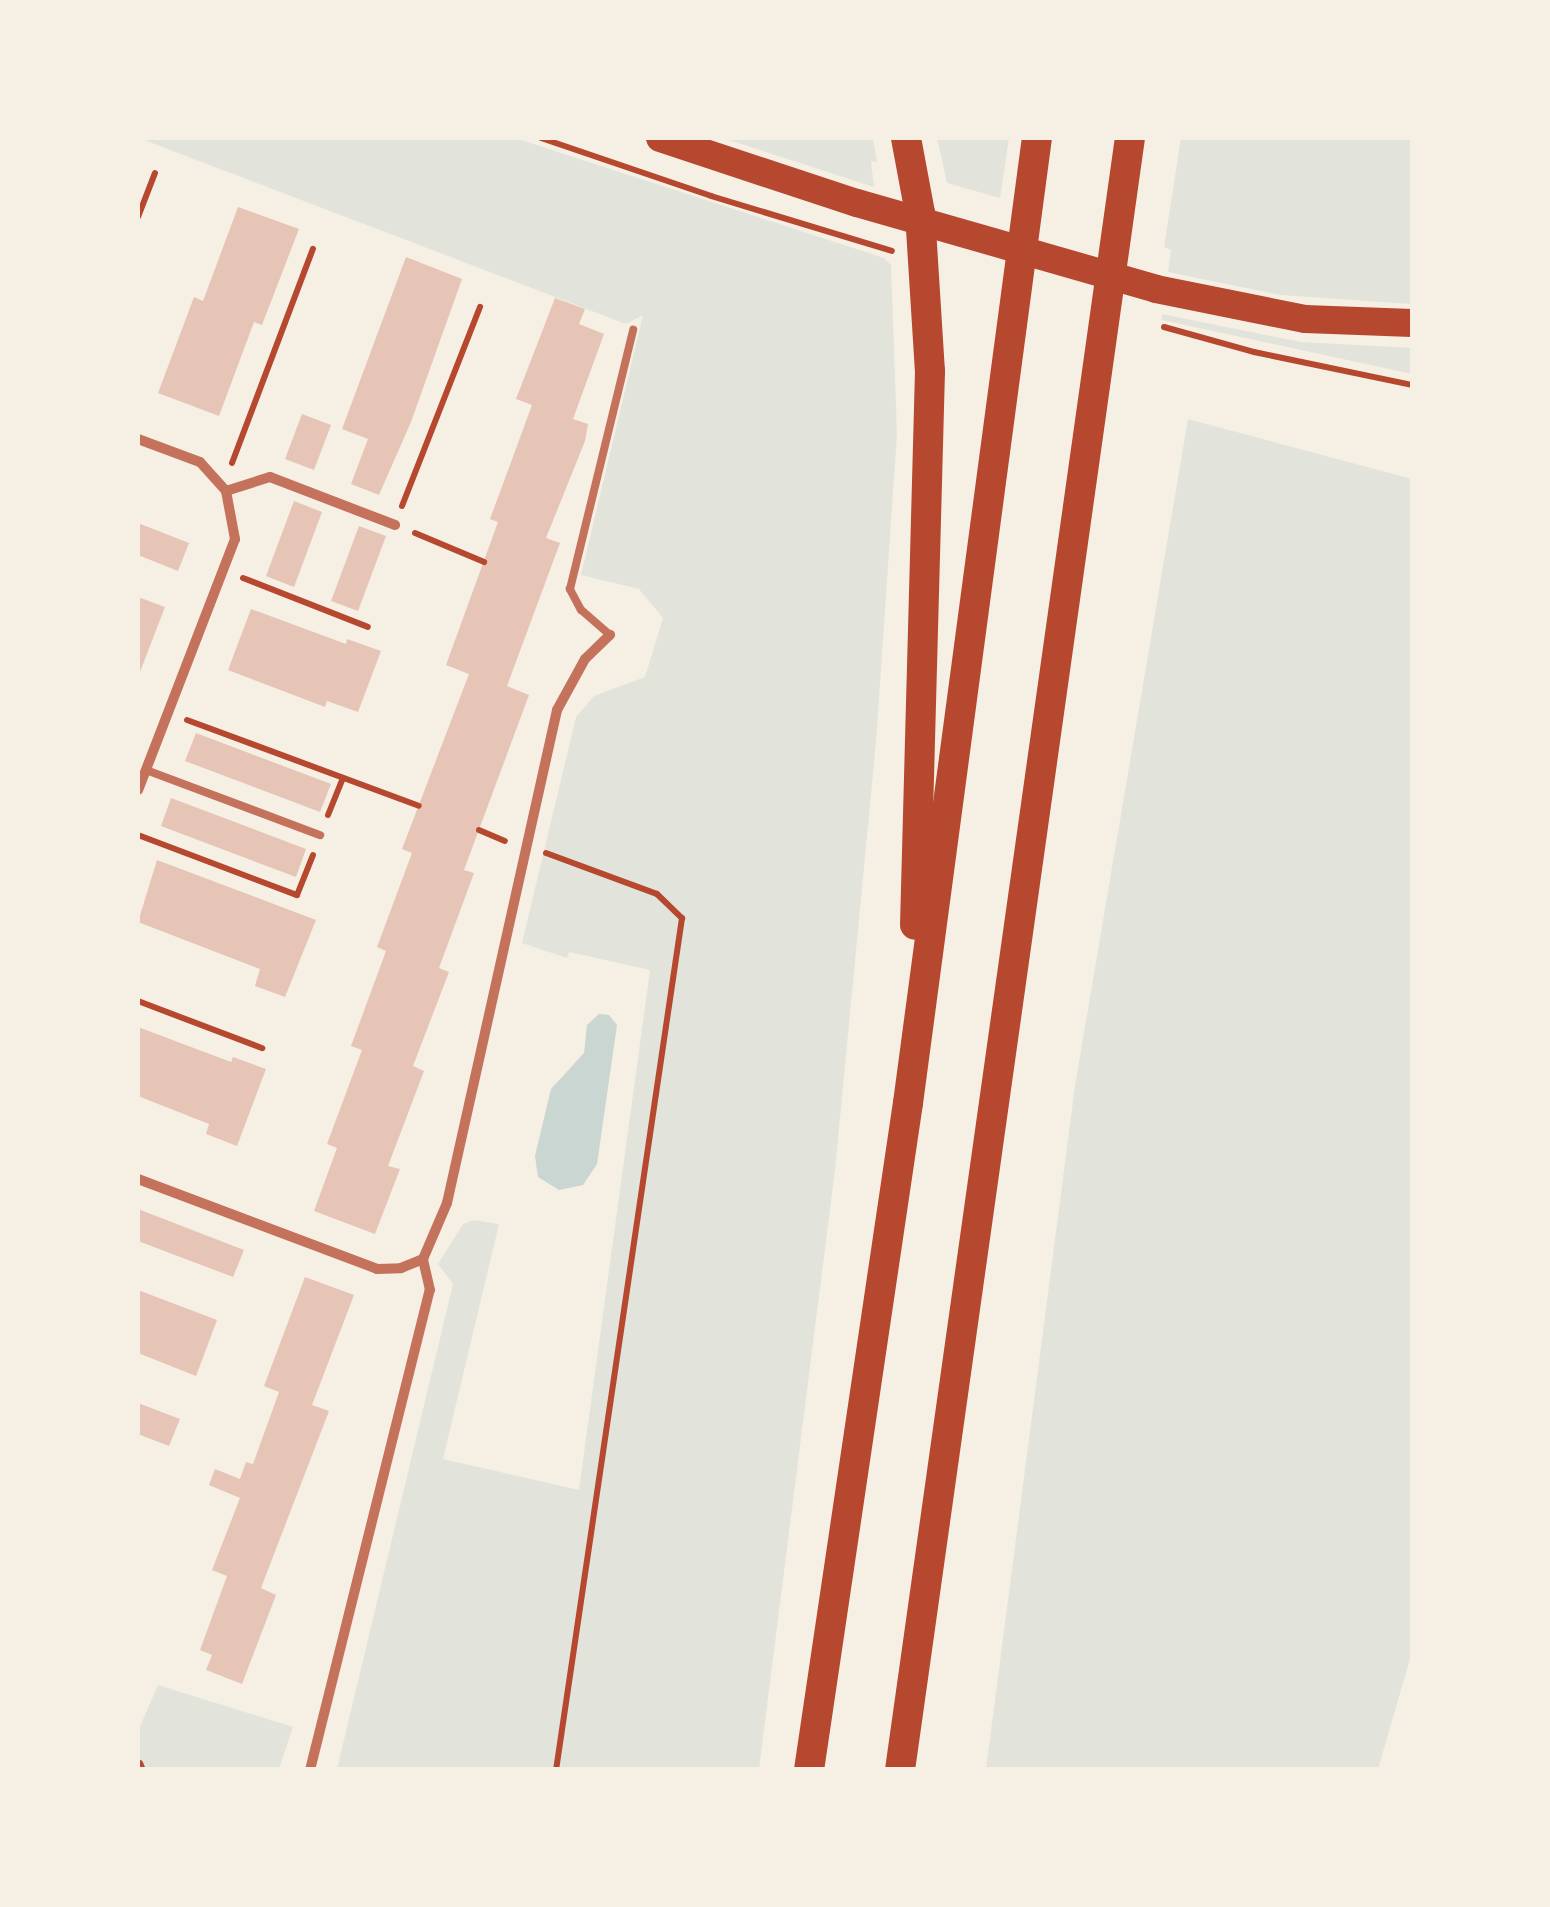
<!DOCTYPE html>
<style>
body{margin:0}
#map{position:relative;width:1550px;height:1907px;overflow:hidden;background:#f6efe4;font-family:Manrope,sans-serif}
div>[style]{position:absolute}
.green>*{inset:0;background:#e2e4dc}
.water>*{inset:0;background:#c9d6d2}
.building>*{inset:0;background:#e6c5b7}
.path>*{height:6px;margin:-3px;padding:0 3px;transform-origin:3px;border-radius:3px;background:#b5482f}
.service>*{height:8px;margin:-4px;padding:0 4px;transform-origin:4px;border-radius:4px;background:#c5725c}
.minor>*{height:10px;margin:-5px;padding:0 5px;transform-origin:5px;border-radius:5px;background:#c5725c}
.trunk>*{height:28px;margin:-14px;padding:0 14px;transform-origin:14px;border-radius:14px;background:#b5482f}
.motorway>*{height:30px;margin:-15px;padding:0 15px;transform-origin:15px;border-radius:15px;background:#b5482f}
span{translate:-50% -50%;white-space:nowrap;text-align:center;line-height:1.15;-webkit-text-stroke:8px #f6efe4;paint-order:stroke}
.frame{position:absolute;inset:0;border:140px solid #f6efe4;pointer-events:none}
</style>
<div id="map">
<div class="green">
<div style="clip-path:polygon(139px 138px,515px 138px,884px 258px,891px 265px,897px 434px,876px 742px,835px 1170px,759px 1769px,337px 1769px,453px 1284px,438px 1264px,463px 1224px,474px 1220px,499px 1224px,443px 1459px,579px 1490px,650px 970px,569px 952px,567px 958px,522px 943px,576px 717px,594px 696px,645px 677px,663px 618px,639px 589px,581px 575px,643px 315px,626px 324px)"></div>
<div style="clip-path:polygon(723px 138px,873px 138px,877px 162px,871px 161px,874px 187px)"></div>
<div style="clip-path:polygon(937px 138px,1009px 138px,1000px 198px,947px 183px)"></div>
<div style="clip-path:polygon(1181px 138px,1412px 138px,1412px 304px,1280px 295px,1168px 272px,1171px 250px,1164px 247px)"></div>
<div style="clip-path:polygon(1162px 314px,1301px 342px,1412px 348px,1412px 374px,1162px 320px)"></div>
<div style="clip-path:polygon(1188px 419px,1412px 479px,1412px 1652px,1378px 1769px,986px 1769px,1075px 1086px)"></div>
<div style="clip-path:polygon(158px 1685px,293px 1727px,279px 1769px,138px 1770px,138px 1731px)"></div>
</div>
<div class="water">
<div style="clip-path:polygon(599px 1014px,609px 1015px,617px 1025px,597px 1164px,583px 1185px,559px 1190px,538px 1177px,535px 1156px,551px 1089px,584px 1053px,587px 1025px)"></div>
</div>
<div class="building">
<div style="clip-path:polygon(238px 207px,299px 229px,262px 325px,254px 322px,219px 416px,158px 393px,194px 297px,203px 301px)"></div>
<div style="clip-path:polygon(406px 257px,462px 279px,411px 422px,379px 495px,351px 484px,368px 439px,342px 429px)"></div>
<div style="clip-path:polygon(555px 298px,585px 309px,579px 324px,604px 334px,573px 419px,588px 424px,585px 441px,546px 538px,560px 543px,507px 686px,529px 695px,464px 870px,474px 873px,439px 968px,449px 972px,413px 1066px,424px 1071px,388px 1166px,400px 1169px,375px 1234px,314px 1211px,337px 1148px,327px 1144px,362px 1050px,351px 1046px,386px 951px,377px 947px,412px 853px,402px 849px,469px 674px,446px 665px,498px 522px,490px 519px,532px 405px,516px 399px)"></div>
<div style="clip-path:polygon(302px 414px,331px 425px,314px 470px,285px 459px)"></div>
<div style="clip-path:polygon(294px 501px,322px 512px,294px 587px,266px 576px)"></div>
<div style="clip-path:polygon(138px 523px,189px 543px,178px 571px,138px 555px)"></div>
<div style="clip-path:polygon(359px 526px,386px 536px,358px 611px,331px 601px)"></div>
<div style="clip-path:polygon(138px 597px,165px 607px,138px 677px)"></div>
<div style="clip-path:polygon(251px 609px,346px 644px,347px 639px,381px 651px,358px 712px,327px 701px,325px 707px,228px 670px)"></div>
<div style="clip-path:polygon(196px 733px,331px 784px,320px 812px,185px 761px)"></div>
<div style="clip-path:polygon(171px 798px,306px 849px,296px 877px,161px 826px)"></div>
<div style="clip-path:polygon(157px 860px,316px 920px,285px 997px,255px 986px,260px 969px,138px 922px)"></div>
<div style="clip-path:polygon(138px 1027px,231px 1062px,233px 1057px,266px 1069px,237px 1146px,206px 1134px,209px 1124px,138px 1096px)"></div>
<div style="clip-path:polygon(138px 1209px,244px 1250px,233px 1277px,138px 1241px)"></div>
<div style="clip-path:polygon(305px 1277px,354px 1295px,312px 1405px,329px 1411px,261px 1588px,276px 1595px,242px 1684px,206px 1670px,212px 1655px,200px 1650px,227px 1576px,212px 1570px,240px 1498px,209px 1485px,215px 1469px,240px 1479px,246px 1462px,253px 1464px,279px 1392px,264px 1386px)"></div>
<div style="clip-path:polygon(138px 1290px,217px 1320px,196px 1376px,138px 1353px)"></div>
<div style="clip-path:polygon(138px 1403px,180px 1419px,169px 1446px,138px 1434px)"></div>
</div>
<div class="path">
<div style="left:541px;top:138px;width:180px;rotate:18.8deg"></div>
<div style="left:711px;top:196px;width:189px;rotate:16.9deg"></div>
<div style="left:138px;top:217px;width:47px;rotate:-68.9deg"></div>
<div style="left:1164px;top:327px;width:93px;rotate:15.5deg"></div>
<div style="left:1254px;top:352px;width:161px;rotate:11.8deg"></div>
<div style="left:232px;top:463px;width:229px;rotate:-69.3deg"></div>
<div style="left:402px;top:506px;width:214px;rotate:-68.6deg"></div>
<div style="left:415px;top:533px;width:75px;rotate:22.8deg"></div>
<div style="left:243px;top:578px;width:134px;rotate:21.4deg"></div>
<div style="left:187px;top:720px;width:247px;rotate:20.3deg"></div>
<div style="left:328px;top:815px;width:40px;rotate:-68deg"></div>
<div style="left:479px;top:830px;width:28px;rotate:23deg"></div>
<div style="left:138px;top:835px;width:170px;rotate:20.7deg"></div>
<div style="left:297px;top:895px;width:43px;rotate:-68.2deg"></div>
<div style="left:546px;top:853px;width:118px;rotate:20.3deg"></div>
<div style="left:657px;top:894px;width:35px;rotate:44deg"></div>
<div style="left:682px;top:918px;width:861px;rotate:98.41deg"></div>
<div style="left:138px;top:1001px;width:133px;rotate:20.8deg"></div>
<div style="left:140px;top:1763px;width:8px;rotate:67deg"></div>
</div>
<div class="service">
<div style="left:610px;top:635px;width:38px;rotate:-139deg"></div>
<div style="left:581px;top:610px;width:24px;rotate:-118deg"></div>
<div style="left:570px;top:589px;width:267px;rotate:-76.3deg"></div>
<div style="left:146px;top:770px;width:186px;rotate:20.5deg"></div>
</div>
<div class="minor">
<div style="left:138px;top:439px;width:66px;rotate:20.4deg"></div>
<div style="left:200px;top:462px;width:39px;rotate:48deg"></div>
<div style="left:226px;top:491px;width:49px;rotate:79.4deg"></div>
<div style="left:235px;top:539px;width:269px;rotate:111.1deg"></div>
<div style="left:226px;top:491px;width:46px;rotate:-17.7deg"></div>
<div style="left:270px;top:477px;width:134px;rotate:21deg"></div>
<div style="left:138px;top:1179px;width:255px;rotate:20.6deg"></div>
<div style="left:377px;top:1269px;width:24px;rotate:-2deg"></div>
<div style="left:401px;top:1268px;width:24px;rotate:-22deg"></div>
<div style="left:310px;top:1770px;width:495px;rotate:-76deg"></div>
<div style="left:430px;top:1290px;width:32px;rotate:-103deg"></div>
<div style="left:423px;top:1259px;width:61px;rotate:-66.8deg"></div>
<div style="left:447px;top:1203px;width:505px;rotate:-77.42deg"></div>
<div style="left:557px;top:710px;width:58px;rotate:-61.2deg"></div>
<div style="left:585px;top:659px;width:35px;rotate:-44deg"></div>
</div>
<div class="trunk">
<div style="left:660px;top:138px;width:207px;rotate:18.3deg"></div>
<div style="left:857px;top:203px;width:311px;rotate:16deg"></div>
<div style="left:1156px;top:289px;width:152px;rotate:11.4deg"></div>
<div style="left:1305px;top:319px;width:107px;rotate:2.1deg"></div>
</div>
<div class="motorway">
<div style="left:906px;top:138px;width:76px;rotate:79.4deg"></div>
<div style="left:920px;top:213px;width:158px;rotate:86.4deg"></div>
<div style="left:930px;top:371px;width:554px;rotate:91.55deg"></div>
<div style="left:809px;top:1770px;width:674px;rotate:-81.56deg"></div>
<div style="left:908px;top:1103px;width:974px;rotate:-82.39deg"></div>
<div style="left:900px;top:1770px;width:1648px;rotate:-81.98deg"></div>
</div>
<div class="frame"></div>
</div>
